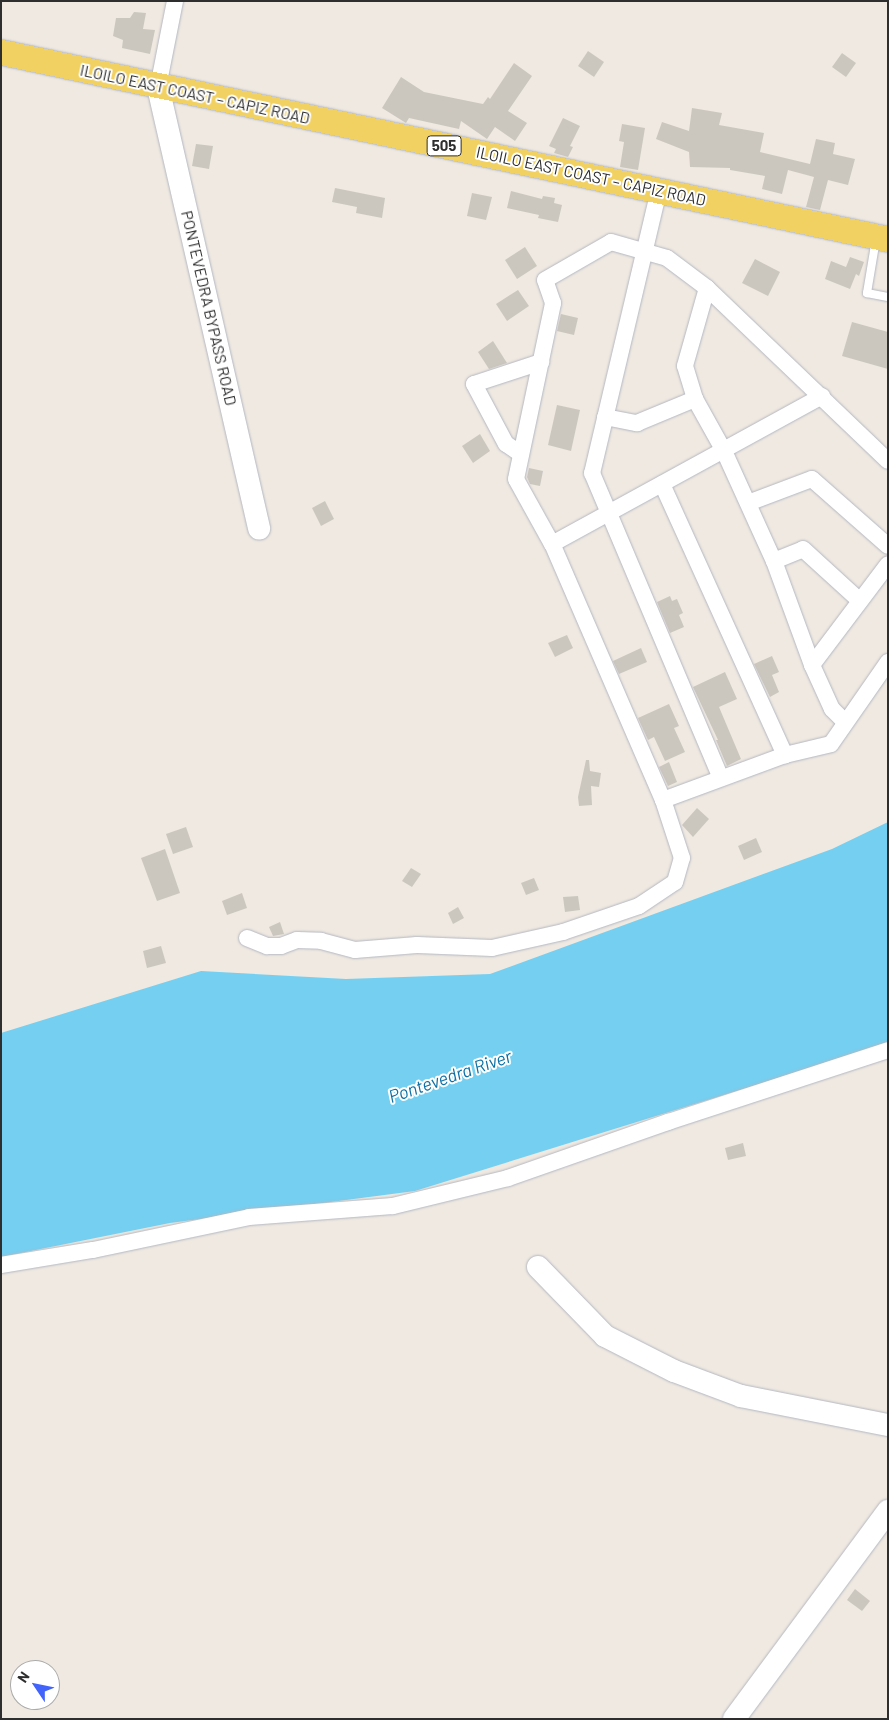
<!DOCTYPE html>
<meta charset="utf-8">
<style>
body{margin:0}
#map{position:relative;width:889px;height:1720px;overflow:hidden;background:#efe9e1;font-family:Barlow,sans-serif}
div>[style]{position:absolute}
.water>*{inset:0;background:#75cff0}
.building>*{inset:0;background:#cbc7bf}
.roads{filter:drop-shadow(0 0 1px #b4b7c1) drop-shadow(0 0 1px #b4b7c1)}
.service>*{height:8px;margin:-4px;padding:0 4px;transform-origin:4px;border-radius:4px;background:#fff}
.minor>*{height:16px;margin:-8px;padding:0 8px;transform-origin:8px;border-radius:8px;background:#fff}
.secondary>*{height:22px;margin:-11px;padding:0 11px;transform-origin:11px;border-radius:11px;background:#fff}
.primary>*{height:25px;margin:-12.5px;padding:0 12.5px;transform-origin:12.5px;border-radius:12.5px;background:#f2d163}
span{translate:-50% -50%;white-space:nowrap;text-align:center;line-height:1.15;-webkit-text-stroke:4px #fff;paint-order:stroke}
.shield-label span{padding:1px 4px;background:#fff;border:1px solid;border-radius:4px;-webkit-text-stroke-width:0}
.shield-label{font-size:15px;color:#2e2e2e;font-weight:700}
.street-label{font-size:16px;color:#2e2e2e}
.water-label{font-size:18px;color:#0d6fa3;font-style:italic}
.frame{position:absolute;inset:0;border:2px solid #2e2e2e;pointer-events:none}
.north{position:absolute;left:10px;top:1660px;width:50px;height:50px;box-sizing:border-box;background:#fff;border:1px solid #ababab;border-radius:50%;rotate:304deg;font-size:14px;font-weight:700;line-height:20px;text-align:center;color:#2e2e2e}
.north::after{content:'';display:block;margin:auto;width:18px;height:22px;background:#4264fb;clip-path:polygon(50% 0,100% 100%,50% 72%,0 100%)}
</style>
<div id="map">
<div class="water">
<div style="clip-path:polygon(888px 822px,888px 1044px,415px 1191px,170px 1223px,1px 1257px,1px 1033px,201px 971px,346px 979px,490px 974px,832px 849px)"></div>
</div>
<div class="building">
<div style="clip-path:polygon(134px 12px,146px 13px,143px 29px,155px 30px,150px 54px,122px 48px,123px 40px,113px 36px,116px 18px,130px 18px)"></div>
<div style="clip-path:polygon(588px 51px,604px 62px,594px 77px,578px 66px)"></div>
<div style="clip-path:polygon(842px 53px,856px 63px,846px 77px,832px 67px)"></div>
<div style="clip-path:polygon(514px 63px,532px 76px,508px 111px,527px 123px,515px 141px,495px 127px,487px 139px,461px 121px,459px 129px,409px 118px,406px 123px,382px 108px,401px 77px,424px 92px,483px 104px,488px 97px,490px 99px)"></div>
<div style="clip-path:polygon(692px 108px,722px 113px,719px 125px,764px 133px,760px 152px,810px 164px,816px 139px,835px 143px,833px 154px,855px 159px,848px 185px,828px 180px,820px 210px,806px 207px,814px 177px,788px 170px,782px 194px,762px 189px,765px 176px,730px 170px,730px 168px,690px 167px,689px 152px,656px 139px,662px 122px,689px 131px)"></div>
<div style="clip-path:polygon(563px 118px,580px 126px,570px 146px,573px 147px,568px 157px,554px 153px,556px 149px,549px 146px)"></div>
<div style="clip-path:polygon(622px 124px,645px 128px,638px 170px,620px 167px,624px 142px,619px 141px)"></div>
<div style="clip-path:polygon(196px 144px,213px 146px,209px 169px,192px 166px)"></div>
<div style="clip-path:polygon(335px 188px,385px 198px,382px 218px,356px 213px,357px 207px,332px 202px)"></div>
<div style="clip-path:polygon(511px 191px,542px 199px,543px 196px,555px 198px,554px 203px,562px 205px,558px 222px,538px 218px,539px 215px,507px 208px)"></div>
<div style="clip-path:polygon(472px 193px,492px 197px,486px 220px,467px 216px)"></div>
<div style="clip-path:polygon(525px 247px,537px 266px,517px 279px,505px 260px)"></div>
<div style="clip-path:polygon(850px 257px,864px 262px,859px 276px,856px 274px,850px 289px,825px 279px,831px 261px,846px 267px)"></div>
<div style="clip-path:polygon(755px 259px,780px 272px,768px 296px,742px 283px)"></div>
<div style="clip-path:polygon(518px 290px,529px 306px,507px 321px,496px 304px)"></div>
<div style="clip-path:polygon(561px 314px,578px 318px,574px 335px,557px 331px)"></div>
<div style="clip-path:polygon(852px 322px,888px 332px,888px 369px,842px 356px)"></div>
<div style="clip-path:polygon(493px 341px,507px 363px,489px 369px,478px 352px)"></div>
<div style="clip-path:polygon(557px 405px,580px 410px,571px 451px,548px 445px)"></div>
<div style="clip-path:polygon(480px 434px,490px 451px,473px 463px,462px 446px)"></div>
<div style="clip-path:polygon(529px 468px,543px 471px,540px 486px,530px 484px,527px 477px)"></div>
<div style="clip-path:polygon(325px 501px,334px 519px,321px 526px,312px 508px)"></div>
<div style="clip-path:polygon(670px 596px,672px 601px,677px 599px,683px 613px,679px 615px,684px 627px,670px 633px,657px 602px)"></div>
<div style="clip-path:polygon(567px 635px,573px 648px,555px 657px,548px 643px)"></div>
<div style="clip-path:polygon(641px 648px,647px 662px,619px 674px,613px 661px)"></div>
<div style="clip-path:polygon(772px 656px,779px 672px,772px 675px,779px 692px,770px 697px,754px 664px)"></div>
<div style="clip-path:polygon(725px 672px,737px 699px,719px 707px,741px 759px,727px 766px,716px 740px,718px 740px,693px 687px)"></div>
<div style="clip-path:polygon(669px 704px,679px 726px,674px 728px,685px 752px,665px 761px,654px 737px,648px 740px,638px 718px)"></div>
<div style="clip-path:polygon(586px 760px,589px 760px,590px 771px,601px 773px,599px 787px,591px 786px,592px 805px,579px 806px,578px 797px)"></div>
<div style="clip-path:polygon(669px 762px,677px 782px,668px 786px,659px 767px)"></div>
<div style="clip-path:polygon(697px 808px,709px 819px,693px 837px,682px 825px)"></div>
<div style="clip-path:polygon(186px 827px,193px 847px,173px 854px,166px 834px)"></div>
<div style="clip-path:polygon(756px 838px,762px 852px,744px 860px,738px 846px)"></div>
<div style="clip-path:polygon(165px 849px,180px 893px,157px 901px,141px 858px)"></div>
<div style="clip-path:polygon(411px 868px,421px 874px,412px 887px,402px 881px)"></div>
<div style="clip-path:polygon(534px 878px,539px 890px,526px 895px,521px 883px)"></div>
<div style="clip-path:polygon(242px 893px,247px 908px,227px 915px,222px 901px)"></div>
<div style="clip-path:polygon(578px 896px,580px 910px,565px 912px,563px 897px)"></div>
<div style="clip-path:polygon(458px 907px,464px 918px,453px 924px,448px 913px)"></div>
<div style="clip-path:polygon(280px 922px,284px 934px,273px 936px,269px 927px)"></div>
<div style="clip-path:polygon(161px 946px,166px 963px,147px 968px,143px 951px)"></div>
<div style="clip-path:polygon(743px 1143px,746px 1156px,728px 1160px,725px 1148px)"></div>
<div style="clip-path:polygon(855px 1589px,870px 1601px,862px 1611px,847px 1600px)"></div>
</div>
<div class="roads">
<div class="service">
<div style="left:876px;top:239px;width:55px;rotate:99.5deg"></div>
<div style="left:867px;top:293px;width:21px;rotate:11deg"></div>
</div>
<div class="minor">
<div style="left:158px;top:87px;width:88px;rotate:-78.8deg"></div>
<div style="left:659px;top:190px;width:291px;rotate:103.3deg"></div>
<div style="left:592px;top:473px;width:331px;rotate:67.1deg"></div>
<div style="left:707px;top:288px;width:250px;rotate:43.7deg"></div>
<div style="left:605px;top:417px;width:33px;rotate:11deg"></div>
<div style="left:637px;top:423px;width:63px;rotate:-22.5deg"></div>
<div style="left:521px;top:454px;width:18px;rotate:-146deg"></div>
<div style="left:506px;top:444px;width:68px;rotate:-118.1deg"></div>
<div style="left:474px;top:384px;width:71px;rotate:-18.2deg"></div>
<div style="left:662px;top:484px;width:298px;rotate:65.6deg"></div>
<div style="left:785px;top:755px;width:130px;rotate:159.8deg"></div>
<div style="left:663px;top:800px;width:279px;rotate:-113.4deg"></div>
<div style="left:552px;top:544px;width:74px;rotate:-119deg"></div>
<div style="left:516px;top:479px;width:180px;rotate:-78.1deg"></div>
<div style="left:553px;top:303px;width:24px;rotate:-109deg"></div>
<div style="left:545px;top:280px;width:76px;rotate:-29.9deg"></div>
<div style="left:611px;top:242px;width:58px;rotate:15.9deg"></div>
<div style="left:667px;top:258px;width:50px;rotate:36.9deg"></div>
<div style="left:707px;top:288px;width:81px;rotate:105.8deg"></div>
<div style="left:685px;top:366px;width:34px;rotate:73deg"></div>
<div style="left:695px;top:399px;width:60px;rotate:60.9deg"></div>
<div style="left:724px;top:451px;width:121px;rotate:65.6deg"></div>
<div style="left:774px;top:561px;width:111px;rotate:69.9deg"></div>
<div style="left:812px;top:665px;width:48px;rotate:65.6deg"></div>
<div style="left:832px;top:709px;width:17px;rotate:45deg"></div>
<div style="left:748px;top:503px;width:68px;rotate:-20.6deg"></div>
<div style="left:812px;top:479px;width:101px;rotate:41.4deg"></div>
<div style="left:552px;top:544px;width:308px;rotate:-28.7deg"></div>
<div style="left:774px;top:561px;width:31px;rotate:-22deg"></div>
<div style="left:803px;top:549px;width:77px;rotate:42.4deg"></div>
<div style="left:812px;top:665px;width:126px;rotate:-53deg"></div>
<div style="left:785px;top:755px;width:47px;rotate:-13.4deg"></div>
<div style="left:831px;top:744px;width:100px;rotate:-55.2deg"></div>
<div style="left:247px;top:938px;width:22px;rotate:22deg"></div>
<div style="left:267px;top:946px;width:14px"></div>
<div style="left:281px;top:946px;width:17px;rotate:-21deg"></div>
<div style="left:297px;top:940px;width:24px;rotate:2deg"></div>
<div style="left:321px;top:941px;width:35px;rotate:15deg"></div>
<div style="left:355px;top:950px;width:62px;rotate:-4.6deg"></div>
<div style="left:417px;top:945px;width:75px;rotate:2.3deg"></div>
<div style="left:492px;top:948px;width:73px;rotate:-12.7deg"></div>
<div style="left:563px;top:932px;width:80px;rotate:-18.9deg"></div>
<div style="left:639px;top:906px;width:43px;rotate:-33.7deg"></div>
<div style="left:675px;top:882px;width:25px;rotate:-74deg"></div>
<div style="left:682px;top:858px;width:61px;rotate:-108.1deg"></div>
<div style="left:1px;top:1265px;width:93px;rotate:-9.3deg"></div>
<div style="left:93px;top:1250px;width:159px;rotate:-11.9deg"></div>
<div style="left:249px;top:1217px;width:144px;rotate:-4.4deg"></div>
<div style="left:393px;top:1206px;width:118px;rotate:-13.7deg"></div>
<div style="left:508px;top:1178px;width:170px;rotate:-19.3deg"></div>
<div style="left:668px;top:1122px;width:231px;rotate:-18.1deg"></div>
</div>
<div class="secondary">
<div style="left:158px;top:87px;width:453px;rotate:77.1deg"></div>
<div style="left:538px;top:1267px;width:96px;rotate:45.8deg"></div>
<div style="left:605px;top:1336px;width:77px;rotate:26.9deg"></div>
<div style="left:674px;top:1371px;width:72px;rotate:20.5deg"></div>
<div style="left:741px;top:1396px;width:150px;rotate:11.2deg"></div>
<div style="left:734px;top:1719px;width:259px;rotate:-53.5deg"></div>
</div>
<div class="primary">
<div style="left:1px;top:52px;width:906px;rotate:11.9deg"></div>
</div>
</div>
<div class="shield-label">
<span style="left:444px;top:146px">505</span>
</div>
<div class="street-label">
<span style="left:195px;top:94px;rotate:12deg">ILOILO EAST COAST – CAPIZ ROAD</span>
<span style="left:591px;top:176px;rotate:12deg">ILOILO EAST COAST – CAPIZ ROAD</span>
<span style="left:209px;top:308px;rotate:77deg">PONTEVEDRA BYPASS ROAD</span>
</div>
<div class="water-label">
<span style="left:450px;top:1076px;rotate:-19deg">Pontevedra River</span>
</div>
<div class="frame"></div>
<div class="north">N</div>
</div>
